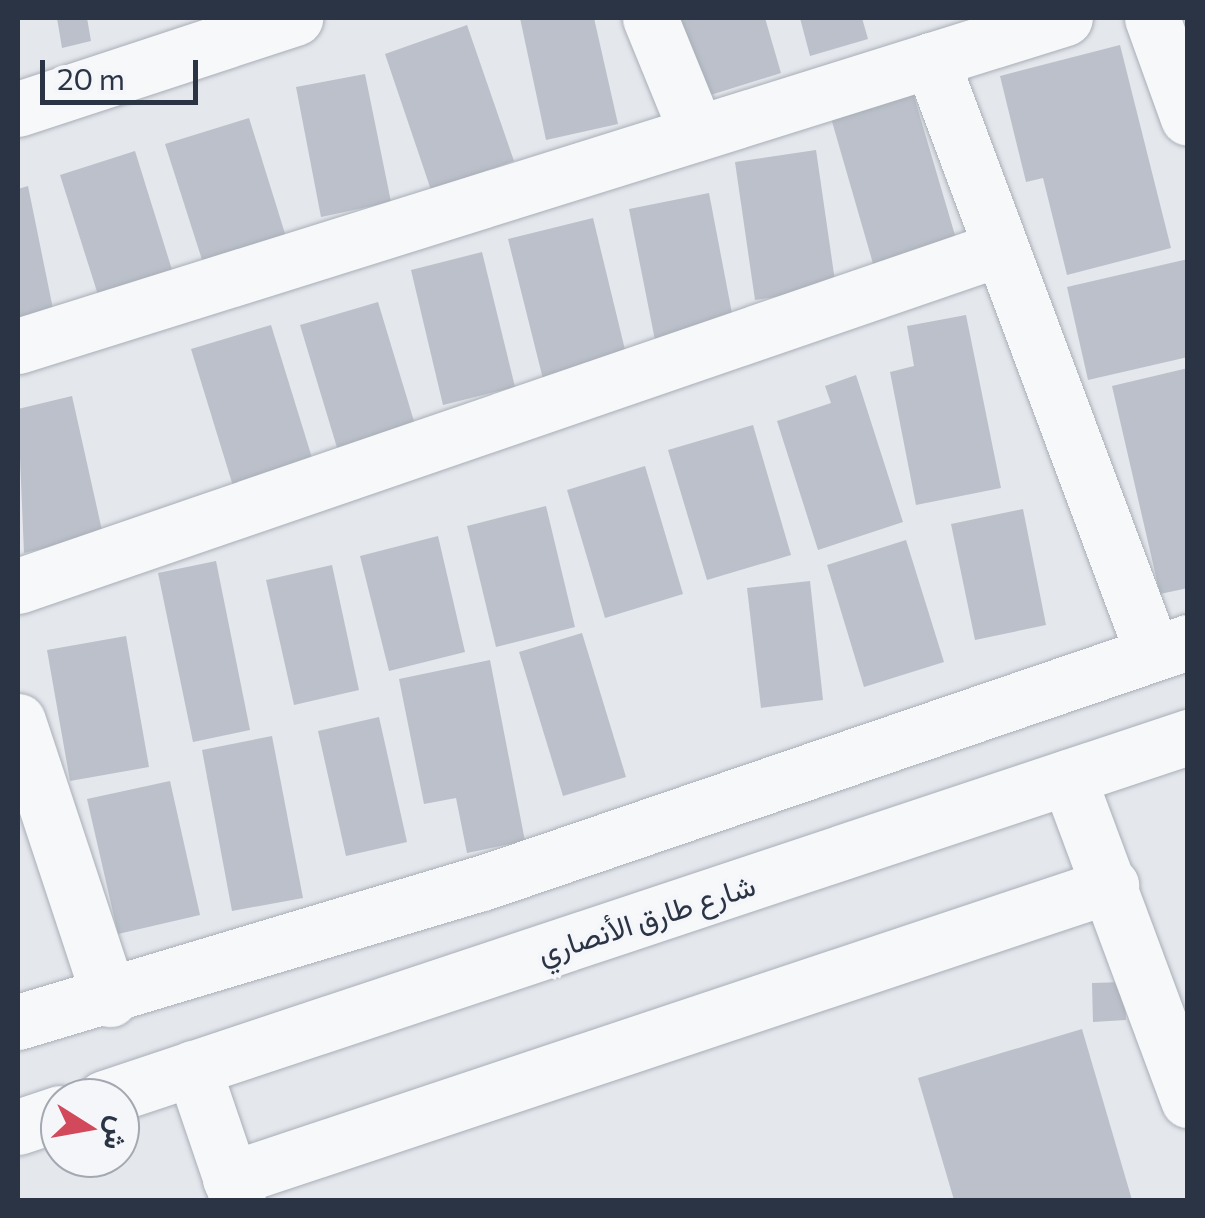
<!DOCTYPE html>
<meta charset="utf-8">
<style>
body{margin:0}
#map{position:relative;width:1205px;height:1218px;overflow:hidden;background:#e4e7ec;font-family:Commissioner,Vazirmatn,sans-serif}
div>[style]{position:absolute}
.building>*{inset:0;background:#bbc0ca}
.roads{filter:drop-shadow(0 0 2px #a9aeb7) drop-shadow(0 0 2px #a9aeb7)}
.minor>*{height:55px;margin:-27.5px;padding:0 27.5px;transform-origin:27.5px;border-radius:27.5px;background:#f7f8fa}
span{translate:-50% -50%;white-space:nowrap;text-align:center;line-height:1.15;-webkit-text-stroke:8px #f4f6f9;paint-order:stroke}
.street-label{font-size:30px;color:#2b3445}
.frame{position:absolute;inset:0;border:20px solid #2b3445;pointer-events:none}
.north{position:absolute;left:40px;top:1078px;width:100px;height:100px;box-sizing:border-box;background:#f4f6f9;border:2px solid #a4a8b1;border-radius:50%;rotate:101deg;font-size:28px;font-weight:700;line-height:40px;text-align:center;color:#2b3445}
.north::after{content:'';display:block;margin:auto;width:35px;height:45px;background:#d1495b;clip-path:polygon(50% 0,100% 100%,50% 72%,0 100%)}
.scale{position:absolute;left:40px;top:60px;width:158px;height:45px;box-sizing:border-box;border:5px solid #2b3445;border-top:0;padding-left:12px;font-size:30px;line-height:35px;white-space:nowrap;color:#2b3445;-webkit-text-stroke:8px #f4f6f9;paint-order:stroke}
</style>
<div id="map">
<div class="building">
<div style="clip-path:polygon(57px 18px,87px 18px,91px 41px,62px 48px)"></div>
<div style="clip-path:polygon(520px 18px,594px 18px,618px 124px,546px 140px)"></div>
<div style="clip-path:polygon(677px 18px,765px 18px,781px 73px,701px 98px)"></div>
<div style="clip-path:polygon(800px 18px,862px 18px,868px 39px,810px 56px)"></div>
<div style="clip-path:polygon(467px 25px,514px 161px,431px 190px,385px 54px)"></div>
<div style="clip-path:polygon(1120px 45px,1171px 248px,1067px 275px,1043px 178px,1026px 182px,1000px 76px)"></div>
<div style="clip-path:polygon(365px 74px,391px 202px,321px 217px,296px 87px)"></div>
<div style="clip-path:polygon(913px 93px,957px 242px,874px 267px,831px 118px)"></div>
<div style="clip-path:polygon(249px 118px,287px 240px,204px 266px,165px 144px)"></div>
<div style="clip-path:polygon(816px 150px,836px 288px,755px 300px,735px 162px)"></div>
<div style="clip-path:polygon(135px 151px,173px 273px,99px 298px,60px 175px)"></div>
<div style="clip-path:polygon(28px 186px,54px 314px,18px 321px,18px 189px)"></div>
<div style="clip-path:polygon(709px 193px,734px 324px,655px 340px,629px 209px)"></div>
<div style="clip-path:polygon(593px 218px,627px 358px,543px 379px,508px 239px)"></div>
<div style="clip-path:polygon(482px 252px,515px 387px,443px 405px,411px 270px)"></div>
<div style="clip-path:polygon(1188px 259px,1188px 357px,1088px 380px,1067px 287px)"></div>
<div style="clip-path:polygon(378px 302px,416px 428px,338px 451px,300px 325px)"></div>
<div style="clip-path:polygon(966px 315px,1001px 488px,916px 505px,890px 372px,914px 366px,907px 326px)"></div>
<div style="clip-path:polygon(271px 325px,313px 461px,233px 486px,191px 349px)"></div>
<div style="clip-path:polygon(1188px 368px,1188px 588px,1160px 594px,1112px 386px)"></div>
<div style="clip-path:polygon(856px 375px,903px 522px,818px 550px,777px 421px,831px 403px,825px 386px)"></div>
<div style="clip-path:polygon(72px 396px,103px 535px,24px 553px,18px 409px)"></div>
<div style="clip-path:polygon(753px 425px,791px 555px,707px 580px,668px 450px)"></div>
<div style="clip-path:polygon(645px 466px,683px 594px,605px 618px,567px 490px)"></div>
<div style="clip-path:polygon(546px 506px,575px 627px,496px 647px,467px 526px)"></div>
<div style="clip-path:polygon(1023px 509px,1046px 625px,975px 640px,951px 524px)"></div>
<div style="clip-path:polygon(438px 536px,465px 652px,389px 671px,360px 556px)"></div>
<div style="clip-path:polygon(906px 540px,944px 662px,864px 687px,827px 565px)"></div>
<div style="clip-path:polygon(216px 561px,250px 730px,193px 742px,158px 573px)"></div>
<div style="clip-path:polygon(332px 565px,359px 690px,294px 705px,266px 580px)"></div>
<div style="clip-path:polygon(810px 581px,823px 700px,761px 708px,747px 588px)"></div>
<div style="clip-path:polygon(582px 633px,626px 777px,563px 796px,519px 652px)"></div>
<div style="clip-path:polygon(126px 636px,149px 767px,70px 781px,47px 650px)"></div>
<div style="clip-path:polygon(490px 660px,525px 841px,467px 853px,456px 798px,424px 804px,399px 679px)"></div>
<div style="clip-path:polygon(379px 717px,407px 842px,346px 856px,318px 731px)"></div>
<div style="clip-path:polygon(272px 736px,303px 898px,232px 911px,202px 750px)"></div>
<div style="clip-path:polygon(170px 781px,200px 915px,118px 934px,87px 799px)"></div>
<div style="clip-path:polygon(1124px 982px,1126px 1020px,1093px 1022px,1092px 983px)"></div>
<div style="clip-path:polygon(1082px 1029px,1132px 1200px,954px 1200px,918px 1078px)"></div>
</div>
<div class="roads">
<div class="minor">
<div style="left:650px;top:18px;width:124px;rotate:67.8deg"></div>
<div style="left:1152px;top:18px;width:106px;rotate:70.2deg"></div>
<div style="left:931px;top:60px;width:634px;rotate:69.51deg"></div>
<div style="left:18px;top:109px;width:292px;rotate:-18.2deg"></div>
<div style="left:18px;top:346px;width:1097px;rotate:-17.39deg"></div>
<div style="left:18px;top:586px;width:1037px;rotate:-18.96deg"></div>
<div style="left:18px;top:721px;width:293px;rotate:71.7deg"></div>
<div style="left:1068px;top:777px;width:345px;rotate:69.6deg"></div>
<div style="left:18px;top:1022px;width:484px;rotate:-16.7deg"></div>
<div style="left:482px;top:883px;width:746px;rotate:-18.85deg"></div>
<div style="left:193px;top:1068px;width:139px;rotate:71.2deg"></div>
<div style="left:104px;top:1098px;width:1143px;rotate:-18.42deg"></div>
<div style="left:18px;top:1127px;width:44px;rotate:-18.4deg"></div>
<div style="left:230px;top:1179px;width:929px;rotate:-18.45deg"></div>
</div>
</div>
<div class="street-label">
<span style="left:646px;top:918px;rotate:-18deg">شارع طارق الأنصاري</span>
</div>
<div class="frame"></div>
<div class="north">ش</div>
<div class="scale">20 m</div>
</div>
